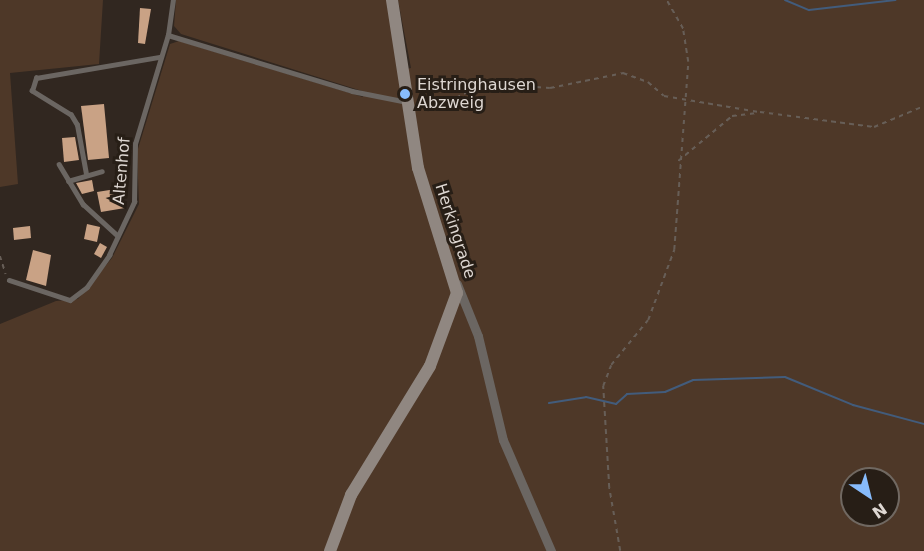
<!DOCTYPE html>
<style>
body{margin:0}
#map{position:relative;width:924px;height:551px;overflow:hidden;background:#312720;font-family:"DejaVu Sans",sans-serif}
div>[style]{position:absolute}
.green>*{inset:0;background:#4e3828}
.stream>*{height:2px;margin:-1px;padding:0 1px;transform-origin:1px;border-radius:1px;background:#425c7c}
.building>*{inset:0;background:#c9a285}
.path>*{height:1.5px;margin-top:-0.75px;transform-origin:0;background:repeating-linear-gradient(90deg,#675e57 0 4.5px,transparent 0 9px)}
.lane>*{height:4.5px;margin:-2.25px;padding:0 2.25px;transform-origin:2.25px;border-radius:2.25px;background:#6b6662}
.street>*{height:9px;margin:-4.5px;padding:0 4.5px;transform-origin:4.5px;border-radius:4.5px;background:#6b6662}
.secondary>*{height:12px;margin:-6px;padding:0 6px;transform-origin:6px;border-radius:6px;background:#908781}
.dots>*{width:16px;height:16px;translate:-50% -50%;box-sizing:border-box;border:3px solid #271e16;border-radius:50%}
span{translate:-50% -50%;white-space:nowrap;text-align:center;line-height:1.15;-webkit-text-stroke:6px #271e16;paint-order:stroke}
.poi-label{font-size:16px;color:#ded7d2}
.left{translate:0 -50%;text-align:left}
.street-label{font-size:16px;color:#ded7d2}
.north{position:absolute;left:840px;top:467px;width:60px;height:60px;box-sizing:border-box;background:#271e16;border:2px solid #706861;border-radius:50%;rotate:145deg;font-size:16px;font-weight:700;line-height:24px;text-align:center;color:#ded7d2}
.north::after{content:'';display:block;margin:auto;width:21px;height:27px;background:#87bbfb;clip-path:polygon(50% 0,100% 100%,50% 72%,0 100%)}
</style>
<div id="map">
<div class="green">
<div style="clip-path:polygon(0 0,103px 0,99px 64px,10px 73px,18px 184px,0 187px)"></div>
<div style="clip-path:polygon(evenodd,176px 0,389px 0,402px 70px,411px 68px,398px 0,924px 0,924px 551px,332px 551px,362px 469px,328px 551px,0 551px,0 324px,56px 301px,78px 299px,112px 258px,139px 204px,137px 152px,170px 44px,179px 41px,363px 97px,362px 91px,181px 34px,174px 26px,176px 0,852px 479px,888px 479px,888px 515px,852px 515px,852px 479px)"></div>
</div>
<div class="stream">
<div style="left:785px;top:0;width:26px;rotate:23deg"></div>
<div style="left:809px;top:10px;width:87px;rotate:-6.6deg"></div>
<div style="left:549px;top:403px;width:37px;rotate:-9deg"></div>
<div style="left:586px;top:397px;width:31px;rotate:13deg"></div>
<div style="left:616px;top:404px;width:15px;rotate:-42deg"></div>
<div style="left:627px;top:394px;width:38px;rotate:-3deg"></div>
<div style="left:665px;top:392px;width:30px;rotate:-23deg"></div>
<div style="left:693px;top:380px;width:92px;rotate:-1.9deg"></div>
<div style="left:785px;top:377px;width:74px;rotate:22.4deg"></div>
<div style="left:853px;top:405px;width:73px;rotate:15deg"></div>
</div>
<div class="building">
<div style="clip-path:polygon(140px 8px,151px 9px,145px 44px,138px 43px)"></div>
<div style="clip-path:polygon(104px 104px,109px 158px,88px 160px,81px 106px)"></div>
<div style="clip-path:polygon(75px 137px,79px 160px,64px 162px,62px 138px)"></div>
<div style="clip-path:polygon(92px 180px,94px 191px,82px 194px,76px 183px)"></div>
<div style="clip-path:polygon(122px 188px,125px 208px,101px 212px,97px 192px)"></div>
<div style="clip-path:polygon(87px 224px,100px 227px,97px 242px,84px 239px)"></div>
<div style="clip-path:polygon(30px 226px,31px 238px,14px 240px,13px 228px)"></div>
<div style="clip-path:polygon(100px 243px,107px 247px,101px 258px,94px 254px)"></div>
<div style="clip-path:polygon(33px 250px,51px 255px,46px 286px,26px 280px)"></div>
</div>
<div class="path">
<div style="left:420px;top:100px;width:36px;rotate:-3deg"></div>
<div style="left:456px;top:98px;width:31px;rotate:-29deg"></div>
<div style="left:483px;top:83px;width:67px;rotate:4.3deg"></div>
<div style="left:550px;top:88px;width:75px;rotate:-11.6deg"></div>
<div style="left:623px;top:73px;width:27px;rotate:20deg"></div>
<div style="left:648px;top:82px;width:21px;rotate:41deg"></div>
<div style="left:664px;top:96px;width:96px;rotate:9.6deg"></div>
<div style="left:760px;top:112px;width:115px;rotate:7.5deg"></div>
<div style="left:874px;top:127px;width:54px;rotate:-22.8deg"></div>
<div style="left:678px;top:161px;width:70px;rotate:-39.8deg"></div>
<div style="left:732px;top:116px;width:23px;rotate:-7deg"></div>
<div style="left:0;top:256px;width:19px;rotate:72deg"></div>
<div style="left:620px;top:551px;width:64px;rotate:-99.9deg"></div>
<div style="left:609px;top:488px;width:102px;rotate:-93.4deg"></div>
<div style="left:603px;top:386px;width:22px;rotate:-69deg"></div>
<div style="left:611px;top:365px;width:58px;rotate:-50.6deg"></div>
<div style="left:648px;top:320px;width:75px;rotate:-69.6deg"></div>
<div style="left:674px;top:250px;width:189px;rotate:-85.7deg"></div>
<div style="left:688px;top:62px;width:33px;rotate:-99deg"></div>
<div style="left:683px;top:29px;width:34px;rotate:-120deg"></div>
</div>
<div class="lane">
<div style="left:168px;top:35px;width:192px;rotate:16.9deg"></div>
<div style="left:352px;top:91px;width:56px;rotate:11.3deg"></div>
<div style="left:59px;top:164px;width:47px;rotate:59deg"></div>
<div style="left:83px;top:204px;width:47px;rotate:42.4deg"></div>
<div style="left:86px;top:174px;width:50px;rotate:-100.4deg"></div>
<div style="left:77px;top:125px;width:12px;rotate:-121deg"></div>
<div style="left:71px;top:115px;width:46px;rotate:-148.4deg"></div>
<div style="left:32px;top:91px;width:14px;rotate:-73deg"></div>
<div style="left:36px;top:78px;width:125px;rotate:-9.7deg"></div>
<div style="left:68px;top:181px;width:35px;rotate:-16deg"></div>
<div style="left:9px;top:280px;width:64px;rotate:18.2deg"></div>
<div style="left:70px;top:300px;width:21px;rotate:-37deg"></div>
<div style="left:87px;top:287px;width:39px;rotate:-55deg"></div>
<div style="left:109px;top:255px;width:59px;rotate:-64.7deg"></div>
<div style="left:134px;top:202px;width:58px;rotate:-89deg"></div>
<div style="left:135px;top:144px;width:114px;rotate:-73.2deg"></div>
<div style="left:168px;top:35px;width:35px;rotate:-82deg"></div>
</div>
<div class="street">
<div style="left:457px;top:284px;width:56px;rotate:68deg"></div>
<div style="left:478px;top:336px;width:107px;rotate:76.5deg"></div>
<div style="left:503px;top:440px;width:121px;rotate:66.6deg"></div>
</div>
<div class="secondary">
<div style="left:330px;top:551px;width:60px;rotate:-69.4deg"></div>
<div style="left:351px;top:495px;width:151px;rotate:-58.5deg"></div>
<div style="left:430px;top:366px;width:78px;rotate:-69.7deg"></div>
<div style="left:457px;top:293px;width:131px;rotate:-107.3deg"></div>
<div style="left:418px;top:168px;width:170px;rotate:-98.8deg"></div>
</div>
<div class="dots">
<div style="left:405px;top:94px;background:#87bbfb"></div>
</div>
<div class="poi-label">
<span class="left" style="left:417px;top:94px">Eistringhausen<br>Abzweig</span>
</div>
<div class="street-label">
<span style="left:122px;top:171px;rotate:-85deg">Altenhof</span>
<span style="left:455px;top:231px;rotate:72deg">Herkingrade</span>
</div>
<div class="north">N</div>
</div>
